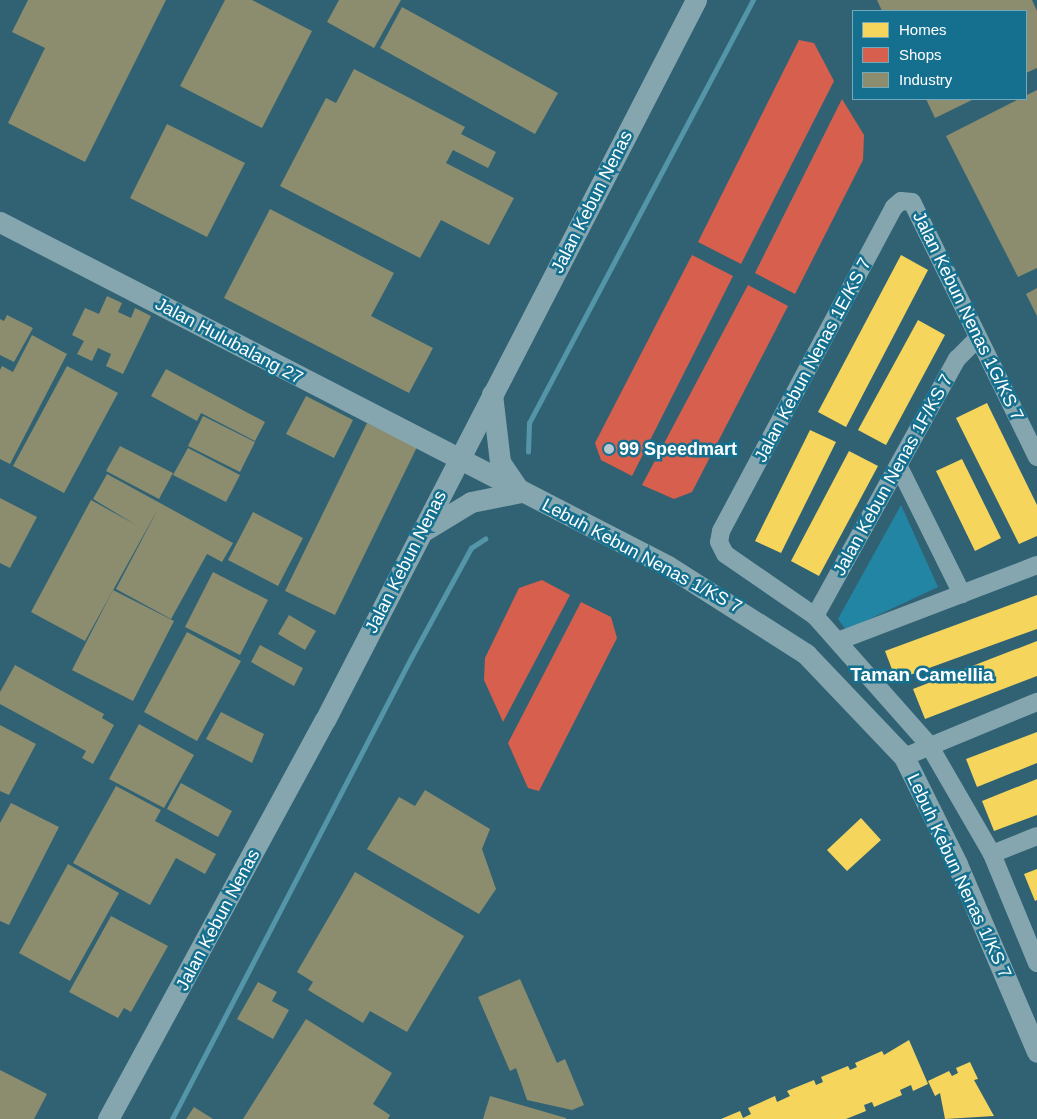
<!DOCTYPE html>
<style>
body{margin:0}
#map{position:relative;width:1037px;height:1119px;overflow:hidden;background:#316273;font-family:Helvetica,sans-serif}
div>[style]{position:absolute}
.green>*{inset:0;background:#2285a3}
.homes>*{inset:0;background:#f6d55c}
.shops>*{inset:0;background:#d6604d}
.industry>*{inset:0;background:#8c8c6e}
.stream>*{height:4.5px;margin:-2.25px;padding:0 2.25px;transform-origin:2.25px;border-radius:2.25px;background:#5595a9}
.minor>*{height:18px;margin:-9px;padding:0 9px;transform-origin:9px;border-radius:9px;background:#85a6af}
.tertiary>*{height:21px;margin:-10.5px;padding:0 10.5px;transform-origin:10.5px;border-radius:10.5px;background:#85a6af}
.dots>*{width:14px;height:14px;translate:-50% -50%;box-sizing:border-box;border:2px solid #15708f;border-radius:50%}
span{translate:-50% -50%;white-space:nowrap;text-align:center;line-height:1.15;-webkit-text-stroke:5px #15708f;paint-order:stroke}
.street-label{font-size:18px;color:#fff}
.poi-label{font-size:18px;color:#fff;font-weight:700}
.left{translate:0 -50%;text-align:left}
.neighbourhood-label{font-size:19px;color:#fff;font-weight:700}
.legend{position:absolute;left:852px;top:10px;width:175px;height:90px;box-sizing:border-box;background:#15708f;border:1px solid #73a9bc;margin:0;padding:6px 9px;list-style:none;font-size:15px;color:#fff}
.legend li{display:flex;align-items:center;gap:10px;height:25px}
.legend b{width:25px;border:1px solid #73a9bc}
</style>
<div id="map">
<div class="green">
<div style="clip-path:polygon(901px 505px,938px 587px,846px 630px,838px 619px)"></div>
</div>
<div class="homes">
<div style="clip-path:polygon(901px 255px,928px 270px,846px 427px,818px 412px)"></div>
<div style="clip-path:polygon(918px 320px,945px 335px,886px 445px,858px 430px)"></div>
<div style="clip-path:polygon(987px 403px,1037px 505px,1037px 536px,1019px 544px,956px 418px)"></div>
<div style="clip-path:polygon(810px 430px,836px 442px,781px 553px,755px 541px)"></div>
<div style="clip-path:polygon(849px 451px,878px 466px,819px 576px,791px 561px)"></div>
<div style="clip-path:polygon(962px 459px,1001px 538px,975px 551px,936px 471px)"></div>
<div style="clip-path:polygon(1037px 595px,1037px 629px,896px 680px,885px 651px)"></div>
<div style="clip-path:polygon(1037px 641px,1037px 676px,925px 719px,913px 689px)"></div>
<div style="clip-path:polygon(1037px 732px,1037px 763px,977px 787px,966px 759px)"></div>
<div style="clip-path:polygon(1037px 779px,1037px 815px,994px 831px,982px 801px)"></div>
<div style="clip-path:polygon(861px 818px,881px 840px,847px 871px,827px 850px)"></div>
<div style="clip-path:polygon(1037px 869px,1037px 900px,1035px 901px,1024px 874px)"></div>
<div style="clip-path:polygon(909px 1040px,928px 1084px,913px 1091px,911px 1085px,900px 1090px,902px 1095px,874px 1107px,872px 1102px,864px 1105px,866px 1111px,846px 1119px,721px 1119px,740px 1111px,743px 1118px,751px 1114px,748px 1108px,775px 1096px,777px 1102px,790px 1096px,787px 1091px,814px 1080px,816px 1085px,823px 1082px,821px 1077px,848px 1066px,850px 1070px,857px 1067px,855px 1063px,882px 1051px,884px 1055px)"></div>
<div style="clip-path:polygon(970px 1062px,978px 1079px,974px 1080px,994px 1116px,945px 1119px,940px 1093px,935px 1096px,928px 1081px,949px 1071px,952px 1076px,958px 1073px,956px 1068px)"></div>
</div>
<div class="shops">
<div style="clip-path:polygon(799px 40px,814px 43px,834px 81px,741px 264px,698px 242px)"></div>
<div style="clip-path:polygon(842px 99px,864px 135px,863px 160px,795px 294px,755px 273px)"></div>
<div style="clip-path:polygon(692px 255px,733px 276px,632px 476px,601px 460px,595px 443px)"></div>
<div style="clip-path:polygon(748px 285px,788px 306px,692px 492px,674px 499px,642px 485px)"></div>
<div style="clip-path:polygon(542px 580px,570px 595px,503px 722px,484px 680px,485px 658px,519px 588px)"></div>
<div style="clip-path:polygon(581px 602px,611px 617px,617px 638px,539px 791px,528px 788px,508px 743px)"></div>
</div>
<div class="industry">
<div style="clip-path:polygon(28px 0,166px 0,85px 162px,8px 123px,45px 48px,12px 32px)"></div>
<div style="clip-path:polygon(225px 0,252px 0,312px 31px,262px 128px,180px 86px)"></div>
<div style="clip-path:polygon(339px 0,401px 0,374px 48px,327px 22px)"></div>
<div style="clip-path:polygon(877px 0,1032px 0,1037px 11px,1037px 68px,1026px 73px,1026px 11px,882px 11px)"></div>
<div style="clip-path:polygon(402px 7px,558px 93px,535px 134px,380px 48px)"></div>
<div style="clip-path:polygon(354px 69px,465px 127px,461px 134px,496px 152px,488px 168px,453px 150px,446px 163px,514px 198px,489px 245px,441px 220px,420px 258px,280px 186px,326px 98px,336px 103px)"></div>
<div style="clip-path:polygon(1037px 90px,1037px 268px,1018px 277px,946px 136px)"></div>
<div style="clip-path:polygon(926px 99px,974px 99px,935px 118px)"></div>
<div style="clip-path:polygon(167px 124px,245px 163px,207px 237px,130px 198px)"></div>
<div style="clip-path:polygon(270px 209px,394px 273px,371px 316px,433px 348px,409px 393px,224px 298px)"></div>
<div style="clip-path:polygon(1037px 288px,1037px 316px,1026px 294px)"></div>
<div style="clip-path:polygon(107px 296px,122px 303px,118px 312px,131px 318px,135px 308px,151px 316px,123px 374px,106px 366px,111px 354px,98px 348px,92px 361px,77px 354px,84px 341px,72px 335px,85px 308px,99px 314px)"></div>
<div style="clip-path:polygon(7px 315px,33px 328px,14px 362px,0 355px,0 319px,4px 321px)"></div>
<div style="clip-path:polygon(32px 335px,67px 354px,10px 464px,0 459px,0 370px,2px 366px,13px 372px)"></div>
<div style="clip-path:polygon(67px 366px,118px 393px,64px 493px,13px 466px)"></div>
<div style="clip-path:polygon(166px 369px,265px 422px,255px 441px,201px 413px,197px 421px,151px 396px)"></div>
<div style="clip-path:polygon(306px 396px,353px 420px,334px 458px,286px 434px)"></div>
<div style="clip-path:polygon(203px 416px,255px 442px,240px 472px,188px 446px)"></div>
<div style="clip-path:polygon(367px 423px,417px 447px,335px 615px,285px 591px)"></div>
<div style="clip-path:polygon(120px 446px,173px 473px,159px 499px,106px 471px)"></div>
<div style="clip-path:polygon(188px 448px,240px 475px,226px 502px,173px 475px)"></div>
<div style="clip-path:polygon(107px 474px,233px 543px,222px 562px,207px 554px,171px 619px,116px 589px,159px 507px,85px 641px,31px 612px,91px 500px,136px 525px,93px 499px)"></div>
<div style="clip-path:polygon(0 498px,37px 517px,10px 568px,0 563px)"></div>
<div style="clip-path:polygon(253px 512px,303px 538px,278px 586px,228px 560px)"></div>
<div style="clip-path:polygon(213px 572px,268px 600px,240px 655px,185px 627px)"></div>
<div style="clip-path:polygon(113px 590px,174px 621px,133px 701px,72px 670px)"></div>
<div style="clip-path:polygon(289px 615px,316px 631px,305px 650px,278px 634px)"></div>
<div style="clip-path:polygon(187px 632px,241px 661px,197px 741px,144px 712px)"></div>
<div style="clip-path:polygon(260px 645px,303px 668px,294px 686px,251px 662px)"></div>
<div style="clip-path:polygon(15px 665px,104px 714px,102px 718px,114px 725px,93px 764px,82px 758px,86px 751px,0 704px,0 692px)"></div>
<div style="clip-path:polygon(221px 712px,264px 734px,252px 763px,206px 739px)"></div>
<div style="clip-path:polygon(139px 724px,194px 755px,164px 808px,109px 779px)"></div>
<div style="clip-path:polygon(0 725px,36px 744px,9px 795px,0 791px)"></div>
<div style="clip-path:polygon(181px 783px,232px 811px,218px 837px,167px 809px)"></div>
<div style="clip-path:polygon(116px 786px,161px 810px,155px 821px,216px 854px,205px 874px,176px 858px,150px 905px,73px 863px)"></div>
<div style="clip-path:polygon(425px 790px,490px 829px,482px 849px,496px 889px,479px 914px,367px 849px,399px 797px,415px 806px)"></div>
<div style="clip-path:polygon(11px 803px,59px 827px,9px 925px,0 921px,0 823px)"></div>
<div style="clip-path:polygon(68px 864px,119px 893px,70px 981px,19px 953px)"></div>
<div style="clip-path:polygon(355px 872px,464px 936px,407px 1032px,370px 1011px,363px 1023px,308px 990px,313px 982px,297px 972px)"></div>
<div style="clip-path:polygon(111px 916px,168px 946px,131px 1012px,124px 1008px,118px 1018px,69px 992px)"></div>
<div style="clip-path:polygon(520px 979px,557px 1063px,565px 1059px,584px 1105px,572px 1110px,527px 1100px,516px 1068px,510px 1071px,478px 997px)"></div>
<div style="clip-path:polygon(258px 982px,277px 992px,272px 1001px,289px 1010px,273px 1039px,237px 1019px)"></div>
<div style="clip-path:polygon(306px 1019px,392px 1073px,373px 1104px,390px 1115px,388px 1119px,243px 1119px)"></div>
<div style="clip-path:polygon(0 1070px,47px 1094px,34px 1119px,0 1119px)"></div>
<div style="clip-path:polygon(490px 1096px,566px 1118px,566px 1119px,483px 1119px)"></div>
<div style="clip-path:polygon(194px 1107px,213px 1119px,186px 1119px)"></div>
</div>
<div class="stream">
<div style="left:528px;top:452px;width:29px;rotate:-88deg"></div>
<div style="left:529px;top:423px;width:479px;rotate:-62.1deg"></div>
<div style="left:172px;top:1119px;width:519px;rotate:-62.6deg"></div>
<div style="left:411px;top:658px;width:125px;rotate:-61.4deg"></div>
<div style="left:471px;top:548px;width:17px;rotate:-33deg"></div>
</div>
<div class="minor">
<div style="left:1037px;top:457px;width:284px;rotate:-116.1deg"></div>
<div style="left:912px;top:202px;width:11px;rotate:-175deg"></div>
<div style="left:901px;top:201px;width:9px;rotate:139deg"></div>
<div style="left:894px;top:207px;width:367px;rotate:118.1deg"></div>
<div style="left:721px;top:531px;width:11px;rotate:100deg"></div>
<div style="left:719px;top:542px;width:13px;rotate:63deg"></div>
<div style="left:725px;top:554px;width:109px;rotate:34.6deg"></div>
<div style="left:815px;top:616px;width:172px;rotate:48.5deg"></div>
<div style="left:929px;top:745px;width:126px;rotate:60deg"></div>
<div style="left:992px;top:854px;width:118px;rotate:67.6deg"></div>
<div style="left:899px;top:467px;width:142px;rotate:63.6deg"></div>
<div style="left:815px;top:616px;width:294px;rotate:-61.1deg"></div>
<div style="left:957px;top:359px;width:28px;rotate:-45deg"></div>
<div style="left:838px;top:641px;width:213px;rotate:-20.9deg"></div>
<div style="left:904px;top:757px;width:144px;rotate:-22.5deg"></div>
<div style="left:992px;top:854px;width:48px;rotate:-21.8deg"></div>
</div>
<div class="tertiary">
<div style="left:0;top:222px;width:751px;rotate:27.25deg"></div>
<div style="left:668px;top:566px;width:164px;rotate:32.5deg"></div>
<div style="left:806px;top:654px;width:142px;rotate:46.4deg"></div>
<div style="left:904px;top:757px;width:119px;rotate:63.6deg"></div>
<div style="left:957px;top:864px;width:204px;rotate:66.9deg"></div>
<div style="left:492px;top:394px;width:68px;rotate:83.3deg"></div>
<div style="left:500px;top:462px;width:34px;rotate:56deg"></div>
<div style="left:425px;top:530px;width:54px;rotate:-31.3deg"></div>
<div style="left:471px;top:502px;width:51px;rotate:-11.3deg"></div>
<div style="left:108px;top:1119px;width:454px;rotate:-61.5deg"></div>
<div style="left:325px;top:720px;width:810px;rotate:-62.74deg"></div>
</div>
<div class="dots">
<div style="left:609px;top:449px;background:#b7c8ce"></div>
</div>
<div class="street-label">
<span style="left:592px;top:202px;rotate:-63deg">Jalan Kebun Nenas</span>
<span style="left:968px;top:316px;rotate:64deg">Jalan Kebun Nenas 1G/KS 7</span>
<span style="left:229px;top:341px;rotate:28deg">Jalan Hulubalang 27</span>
<span style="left:813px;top:360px;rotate:-62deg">Jalan Kebun Nenas 1E/KS 7</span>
<span style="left:893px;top:475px;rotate:-61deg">Jalan Kebun Nenas 1F/KS 7</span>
<span style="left:642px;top:556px;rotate:28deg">Lebuh Kebun Nenas 1/KS 7</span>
<span style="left:406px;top:562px;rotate:-63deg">Jalan Kebun Nenas</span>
<span style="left:959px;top:876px;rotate:65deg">Lebuh Kebun Nenas 1/KS 7</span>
<span style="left:218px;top:920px;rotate:-62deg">Jalan Kebun Nenas</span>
</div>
<div class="poi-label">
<span class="left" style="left:619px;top:449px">99 Speedmart</span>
</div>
<div class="neighbourhood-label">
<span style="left:922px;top:675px">Taman Camellia</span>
</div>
<ul class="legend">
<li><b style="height:14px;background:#f6d55c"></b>Homes</li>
<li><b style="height:14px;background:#d6604d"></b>Shops</li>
<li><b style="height:14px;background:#8c8c6e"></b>Industry</li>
</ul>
</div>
